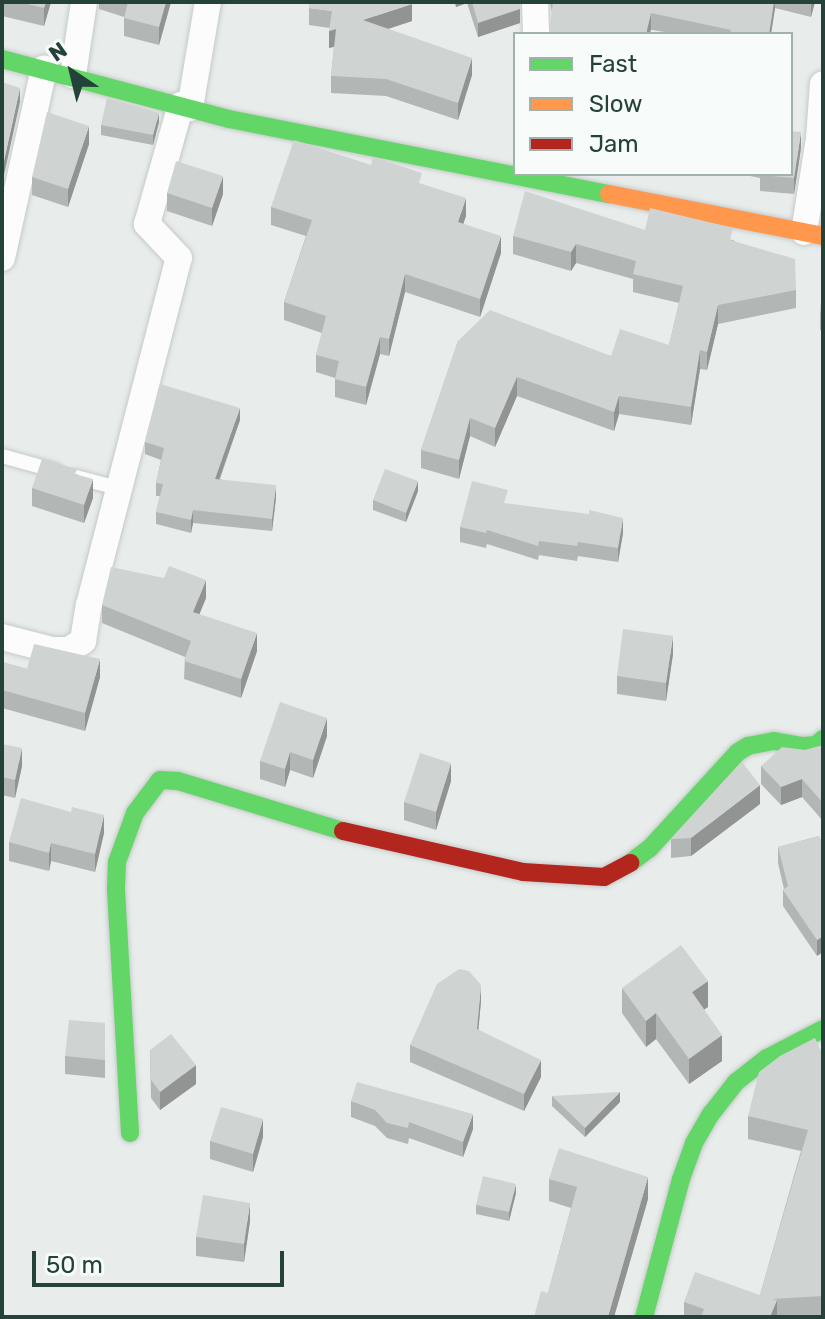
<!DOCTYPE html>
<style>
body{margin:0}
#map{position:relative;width:825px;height:1319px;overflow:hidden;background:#e8edeb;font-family:Rubik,sans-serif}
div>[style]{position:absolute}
.roads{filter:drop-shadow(0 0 2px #c5cac8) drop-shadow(0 0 2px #c5cac8)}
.lane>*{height:14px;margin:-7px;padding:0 7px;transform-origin:7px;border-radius:7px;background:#fcfcfc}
.street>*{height:26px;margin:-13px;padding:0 13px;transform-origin:13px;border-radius:13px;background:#fcfcfc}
.fast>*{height:18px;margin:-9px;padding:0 9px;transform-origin:9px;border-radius:9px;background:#63d668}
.slow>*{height:18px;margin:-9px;padding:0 9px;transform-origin:9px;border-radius:9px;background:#ff974d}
.jam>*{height:18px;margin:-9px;padding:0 9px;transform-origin:9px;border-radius:9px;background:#b3261e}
.wall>*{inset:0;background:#b2b6b5}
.shaded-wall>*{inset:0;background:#919493}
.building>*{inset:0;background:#cfd4d2}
span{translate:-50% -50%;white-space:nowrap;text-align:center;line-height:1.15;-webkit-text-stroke:7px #f7fbf9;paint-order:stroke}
.frame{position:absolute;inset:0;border:4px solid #24423a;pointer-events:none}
.legend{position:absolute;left:513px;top:32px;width:280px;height:144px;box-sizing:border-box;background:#f7fbf9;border:2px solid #a3b1ad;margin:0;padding:10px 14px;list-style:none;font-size:24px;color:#24423a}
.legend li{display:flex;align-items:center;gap:16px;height:40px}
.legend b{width:40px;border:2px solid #a3b1ad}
.north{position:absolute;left:32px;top:32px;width:80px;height:80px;-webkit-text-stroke:6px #f7fbf9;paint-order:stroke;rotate:325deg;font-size:22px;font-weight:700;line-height:32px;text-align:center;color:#24423a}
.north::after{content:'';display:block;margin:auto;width:28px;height:36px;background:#24423a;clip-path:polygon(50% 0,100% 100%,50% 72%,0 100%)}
.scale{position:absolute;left:32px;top:1251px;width:252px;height:36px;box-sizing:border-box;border:4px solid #24423a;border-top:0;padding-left:10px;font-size:24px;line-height:28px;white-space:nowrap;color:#24423a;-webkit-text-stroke:6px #f7fbf9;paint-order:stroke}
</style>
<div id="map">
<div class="roads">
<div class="lane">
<div style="left:2px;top:456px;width:56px;rotate:15.5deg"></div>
<div style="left:76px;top:477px;width:47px;rotate:14.9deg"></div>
</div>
<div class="street">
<div style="left:535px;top:2px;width:32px;rotate:88deg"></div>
<div style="left:73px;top:75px;width:74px;rotate:-81.4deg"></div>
<div style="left:190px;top:108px;width:108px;rotate:-80.4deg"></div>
<div style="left:804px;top:232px;width:95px;rotate:-80.9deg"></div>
<div style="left:819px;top:138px;width:54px;rotate:-85.8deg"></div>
<div style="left:2px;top:258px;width:194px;rotate:-77.5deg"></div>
<div style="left:2px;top:637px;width:52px;rotate:14.6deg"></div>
<div style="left:52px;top:650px;width:17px"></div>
<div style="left:69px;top:650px;width:17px;rotate:-33deg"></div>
<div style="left:83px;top:641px;width:36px;rotate:-81deg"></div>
<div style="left:89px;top:605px;width:358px;rotate:-75.5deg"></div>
<div style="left:179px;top:258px;width:47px;rotate:-133.3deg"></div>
<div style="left:147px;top:224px;width:124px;rotate:-74.1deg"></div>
</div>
<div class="fast">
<div style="left:2px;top:59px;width:235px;rotate:14.8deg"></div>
<div style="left:229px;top:119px;width:387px;rotate:11.2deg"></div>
<div style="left:630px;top:863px;width:25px;rotate:-37deg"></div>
<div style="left:650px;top:848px;width:130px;rotate:-47.5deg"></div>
<div style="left:738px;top:752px;width:12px;rotate:-31deg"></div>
<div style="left:748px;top:746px;width:26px;rotate:-11deg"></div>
<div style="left:774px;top:741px;width:29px;rotate:10deg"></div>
<div style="left:803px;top:746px;width:13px;rotate:-4deg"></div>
<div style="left:816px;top:745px;width:9px;rotate:-41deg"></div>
<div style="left:130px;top:1133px;width:245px;rotate:-93.3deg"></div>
<div style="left:116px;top:888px;width:26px;rotate:-88deg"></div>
<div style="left:117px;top:862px;width:52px;rotate:-69.8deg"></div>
<div style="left:135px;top:813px;width:41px;rotate:-52.9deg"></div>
<div style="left:160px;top:780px;width:18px;rotate:3deg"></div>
<div style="left:178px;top:781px;width:172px;rotate:16.9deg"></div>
<div style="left:644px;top:1317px;width:143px;rotate:-75deg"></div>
<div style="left:681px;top:1179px;width:38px;rotate:-70deg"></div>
<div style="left:694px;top:1143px;width:34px;rotate:-60deg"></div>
<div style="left:711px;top:1114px;width:41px;rotate:-52deg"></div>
<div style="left:736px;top:1082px;width:39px;rotate:-38deg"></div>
<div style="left:767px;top:1058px;width:63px;rotate:-27.4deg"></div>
</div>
<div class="slow">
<div style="left:609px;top:194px;width:218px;rotate:11.1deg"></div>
</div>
<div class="jam">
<div style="left:343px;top:831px;width:185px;rotate:12.8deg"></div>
<div style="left:523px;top:872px;width:81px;rotate:3.5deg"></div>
<div style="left:604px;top:877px;width:30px;rotate:-28deg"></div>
</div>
</div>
<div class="wall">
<div style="clip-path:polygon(2px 2px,51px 2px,44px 26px,2px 16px)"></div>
<div style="clip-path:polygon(99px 2px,171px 2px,159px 45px,124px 36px,124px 17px,99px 9px)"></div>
<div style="clip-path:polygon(454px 2px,520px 2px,520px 23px,478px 37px,467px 3px,456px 7px)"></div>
<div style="clip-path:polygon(550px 2px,815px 2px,811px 17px,775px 8px,771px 34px,676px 34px,552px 13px)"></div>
<div style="clip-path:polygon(309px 8px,412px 21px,388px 29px,472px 75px,458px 120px,386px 96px,331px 93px,331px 76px,334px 47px,329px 48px,330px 28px,309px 25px)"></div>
<div style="clip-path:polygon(159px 122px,153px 145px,101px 135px,101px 125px)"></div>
<div style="clip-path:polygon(89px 144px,68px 207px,32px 195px,32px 177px)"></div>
<div style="clip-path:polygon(801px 148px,794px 194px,760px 191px,760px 178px,740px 174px,791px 174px)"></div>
<div style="clip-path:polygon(422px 185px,466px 216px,463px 223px,501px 253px,480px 317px,405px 292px,389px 356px,380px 354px,366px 405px,335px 397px,335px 378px,316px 372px,316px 355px,322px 333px,284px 320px,284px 302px,306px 236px,271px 225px,271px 207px)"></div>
<div style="clip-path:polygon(167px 193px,223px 194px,212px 226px,167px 211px)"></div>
<div style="clip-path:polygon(645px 230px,733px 240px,796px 290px,796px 308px,718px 324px,707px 370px,700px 369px,691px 425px,619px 414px,614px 431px,517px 396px,495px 447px,470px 436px,459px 479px,421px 468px,421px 450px,458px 341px,611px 356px,669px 345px,679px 303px,633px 292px,633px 279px,576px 263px,571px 271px,513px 254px,513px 236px)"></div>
<div style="clip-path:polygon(823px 286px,823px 331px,820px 330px,820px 312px)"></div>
<div style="clip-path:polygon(240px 420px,220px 479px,276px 498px,272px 531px,193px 523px,191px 533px,156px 524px,156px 512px,160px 496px,156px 496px,156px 483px,161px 460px,145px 454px,145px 442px)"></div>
<div style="clip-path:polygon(77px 474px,93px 498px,84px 523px,32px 506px,32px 488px)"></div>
<div style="clip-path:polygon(418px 491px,406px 522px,373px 510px,373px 500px)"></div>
<div style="clip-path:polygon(508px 504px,623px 533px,618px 562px,578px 556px,577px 561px,539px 555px,538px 560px,487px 544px,486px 548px,460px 542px,460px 527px)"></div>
<div style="clip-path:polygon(206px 598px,199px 614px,257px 651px,241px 698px,184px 679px,185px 657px,102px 623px,102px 605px)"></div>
<div style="clip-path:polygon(673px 654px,666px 701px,617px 694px,617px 676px)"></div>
<div style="clip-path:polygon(2px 662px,27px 669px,100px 677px,85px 731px,2px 708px)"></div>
<div style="clip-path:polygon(327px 736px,313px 778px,290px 770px,285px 787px,260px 779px,260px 761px)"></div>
<div style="clip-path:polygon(2px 744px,22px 766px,15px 798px,2px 795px)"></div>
<div style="clip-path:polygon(823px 745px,823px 821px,802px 797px,781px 805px,761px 784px,761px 766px,805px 750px)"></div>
<div style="clip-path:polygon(451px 781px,436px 830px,404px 820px,404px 802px)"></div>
<div style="clip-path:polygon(760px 804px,691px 856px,671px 858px,671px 839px)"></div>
<div style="clip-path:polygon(104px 833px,95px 872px,51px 861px,49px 871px,9px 861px,9px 842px)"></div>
<div style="clip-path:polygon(819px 836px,817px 956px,783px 906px,783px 890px,784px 889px,778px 863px,778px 847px)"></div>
<div style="clip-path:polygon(622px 988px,708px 1007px,704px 1009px,722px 1061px,689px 1084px,656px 1039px,646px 1047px,622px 1013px)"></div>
<div style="clip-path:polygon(481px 1001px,478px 1030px,541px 1077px,524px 1111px,410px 1062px,410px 1045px)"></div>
<div style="clip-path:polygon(105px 1023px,105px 1078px,65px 1074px,65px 1056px)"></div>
<div style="clip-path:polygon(150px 1050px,196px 1084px,160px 1110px,151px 1098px)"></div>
<div style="clip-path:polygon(823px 1055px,823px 1317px,684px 1317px,684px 1302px,760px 1295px,801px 1151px,748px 1139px,748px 1116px)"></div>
<div style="clip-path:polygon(552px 1096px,620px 1102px,585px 1137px,552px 1106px)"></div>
<div style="clip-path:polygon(351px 1101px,473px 1129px,463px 1157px,409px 1138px,408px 1144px,387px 1138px,375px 1126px,351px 1117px)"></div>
<div style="clip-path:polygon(263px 1137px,253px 1172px,210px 1159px,210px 1141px)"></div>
<div style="clip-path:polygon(549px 1179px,648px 1199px,614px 1317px,534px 1317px,548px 1293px,571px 1208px,549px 1201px)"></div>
<div style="clip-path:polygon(516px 1193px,509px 1221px,476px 1214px,476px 1205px)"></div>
<div style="clip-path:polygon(250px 1221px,244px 1262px,196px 1256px,196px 1237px)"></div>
</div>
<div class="shaded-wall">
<div style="clip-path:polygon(46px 2px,51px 2px,44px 26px,44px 8px)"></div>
<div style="clip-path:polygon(166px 2px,171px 2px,159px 45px,159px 27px)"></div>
<div style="clip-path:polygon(456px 2px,467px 2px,467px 3px,456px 7px)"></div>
<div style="clip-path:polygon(520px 2px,520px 23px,478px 37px,478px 23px)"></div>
<div style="clip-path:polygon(774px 2px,775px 2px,775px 8px,771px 34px,769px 34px)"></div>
<div style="clip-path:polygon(811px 2px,815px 2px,811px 17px)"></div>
<div style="clip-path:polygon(412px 4px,412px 21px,363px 37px,363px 20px)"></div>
<div style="clip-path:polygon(651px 13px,651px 29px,650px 34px,646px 34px)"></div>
<div style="clip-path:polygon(336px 29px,336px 46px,329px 48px,329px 31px)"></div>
<div style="clip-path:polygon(472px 58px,472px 75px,458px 120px,458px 103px)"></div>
<div style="clip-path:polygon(20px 88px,20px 102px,2px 184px,2px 170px)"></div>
<div style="clip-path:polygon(159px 113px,159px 122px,153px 145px,153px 135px)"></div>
<div style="clip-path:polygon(89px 126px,89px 144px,68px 207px,68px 189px)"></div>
<div style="clip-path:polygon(801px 132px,801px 148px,794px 194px,794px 178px)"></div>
<div style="clip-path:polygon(223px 176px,223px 194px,212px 226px,212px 208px)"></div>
<div style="clip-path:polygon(466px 198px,466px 216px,458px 239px,458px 222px)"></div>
<div style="clip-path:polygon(501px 236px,501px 253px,480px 317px,480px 299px)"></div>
<div style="clip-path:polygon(576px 244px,576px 263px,571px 271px,571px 252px)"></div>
<div style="clip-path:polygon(405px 274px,405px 292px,389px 356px,389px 339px)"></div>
<div style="clip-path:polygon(718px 305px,718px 324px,707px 370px,707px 352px)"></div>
<div style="clip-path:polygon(380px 337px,380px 354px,366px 405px,366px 387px)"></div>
<div style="clip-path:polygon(700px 350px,700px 369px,691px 425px,691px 407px)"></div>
<div style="clip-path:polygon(517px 377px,517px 396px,495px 447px,495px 428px)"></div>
<div style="clip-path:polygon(619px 396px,619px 414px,614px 431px,614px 412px)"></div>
<div style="clip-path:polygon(240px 408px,240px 420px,215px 491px,215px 479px)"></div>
<div style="clip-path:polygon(470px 418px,470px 436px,459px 479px,459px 460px)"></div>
<div style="clip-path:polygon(93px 479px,93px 498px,84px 523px,84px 505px)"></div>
<div style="clip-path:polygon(418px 481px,418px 491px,406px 522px,406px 513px)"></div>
<div style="clip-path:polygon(276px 485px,276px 498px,272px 531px,272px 519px)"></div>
<div style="clip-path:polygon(193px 510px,193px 523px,191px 533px,191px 520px)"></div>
<div style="clip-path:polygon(623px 518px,623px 533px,618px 562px,618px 548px)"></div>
<div style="clip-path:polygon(206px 580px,206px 598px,193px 630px,193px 612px)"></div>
<div style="clip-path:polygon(257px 633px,257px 651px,241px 698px,241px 679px)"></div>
<div style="clip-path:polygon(673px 636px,673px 654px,666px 701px,666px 683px)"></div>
<div style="clip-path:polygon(100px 659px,100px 677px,85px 731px,85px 713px)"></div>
<div style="clip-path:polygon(327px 718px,327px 736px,313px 778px,313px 760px)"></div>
<div style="clip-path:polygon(22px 748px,22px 766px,15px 798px,15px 780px)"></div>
<div style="clip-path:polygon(290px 752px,290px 770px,285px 787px,285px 769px)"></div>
<div style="clip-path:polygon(451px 763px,451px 781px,436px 830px,436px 812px)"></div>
<div style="clip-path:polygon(802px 779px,802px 797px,781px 805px,781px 787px)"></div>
<div style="clip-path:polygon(760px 785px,760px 804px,691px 856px,691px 838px)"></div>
<div style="clip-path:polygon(104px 815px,104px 833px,95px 872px,95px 854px)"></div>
<div style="clip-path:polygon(51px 843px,51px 861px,49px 871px,49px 853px)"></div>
<div style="clip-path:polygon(823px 936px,823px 952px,817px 956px,817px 940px)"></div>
<div style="clip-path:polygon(708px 981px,708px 1007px,692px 1018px,692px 992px)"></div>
<div style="clip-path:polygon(481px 985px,481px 1001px,477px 1046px,477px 1029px)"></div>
<div style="clip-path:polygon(656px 1013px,656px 1039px,646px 1047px,646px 1021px)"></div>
<div style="clip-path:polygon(722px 1035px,722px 1061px,689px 1084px,689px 1059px)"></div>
<div style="clip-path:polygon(541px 1060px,541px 1077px,524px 1111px,524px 1094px)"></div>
<div style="clip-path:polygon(196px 1065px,196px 1084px,160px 1110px,160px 1092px)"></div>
<div style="clip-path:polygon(620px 1092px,620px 1102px,585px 1137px,585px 1128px)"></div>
<div style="clip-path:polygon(473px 1114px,473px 1129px,463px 1157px,463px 1142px)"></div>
<div style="clip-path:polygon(263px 1119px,263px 1137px,253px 1172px,253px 1154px)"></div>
<div style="clip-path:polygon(648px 1177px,648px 1199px,614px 1317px,608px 1317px)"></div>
<div style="clip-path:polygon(516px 1184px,516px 1193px,509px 1221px,509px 1212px)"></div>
<div style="clip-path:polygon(250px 1203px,250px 1221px,244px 1262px,244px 1244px)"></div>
<div style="clip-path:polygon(777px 1300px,777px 1317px,770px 1317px)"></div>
</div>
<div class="building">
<div style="clip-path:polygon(19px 2px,46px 2px,44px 8px)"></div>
<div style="clip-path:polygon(128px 2px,166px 2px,159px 27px,124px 18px)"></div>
<div style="clip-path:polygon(309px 2px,405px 2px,412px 4px,363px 20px,472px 58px,458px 103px,386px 79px,331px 76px,336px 29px,329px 31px,332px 11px,309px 8px)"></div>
<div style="clip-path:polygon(472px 2px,520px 2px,520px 9px,478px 23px)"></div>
<div style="clip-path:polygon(553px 2px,774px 2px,769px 34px,730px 34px,731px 30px,651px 13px,646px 34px,549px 34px)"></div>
<div style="clip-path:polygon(2px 82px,20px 88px,2px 170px)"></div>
<div style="clip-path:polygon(107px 98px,159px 113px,153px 135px,101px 125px)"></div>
<div style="clip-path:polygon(47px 112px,89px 126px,68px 189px,32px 177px)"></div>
<div style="clip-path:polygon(791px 131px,801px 132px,794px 178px,760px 175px,791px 174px)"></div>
<div style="clip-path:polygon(294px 140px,371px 165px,373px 157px,422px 173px,419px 183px,466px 198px,458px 222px,501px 236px,480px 299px,405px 274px,389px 339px,380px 337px,366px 387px,335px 379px,339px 361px,316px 355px,326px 316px,284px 302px,312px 220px,271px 207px)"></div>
<div style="clip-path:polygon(176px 161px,223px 176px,212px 208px,167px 193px)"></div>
<div style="clip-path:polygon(525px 191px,645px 230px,650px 208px,733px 228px,730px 240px,795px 259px,796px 290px,718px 305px,707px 352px,700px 350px,691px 407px,619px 396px,614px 412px,517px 377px,495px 428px,470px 418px,459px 460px,421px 450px,458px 341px,490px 310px,611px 356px,620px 329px,669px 345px,683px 286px,633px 274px,636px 261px,576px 244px,571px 252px,513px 236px)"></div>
<div style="clip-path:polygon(823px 286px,823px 313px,820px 312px)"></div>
<div style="clip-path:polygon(160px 384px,240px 408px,215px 479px,276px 485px,272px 519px,193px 510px,191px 520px,156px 512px,163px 484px,156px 483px,164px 448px,145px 442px)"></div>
<div style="clip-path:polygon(42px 459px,77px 469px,75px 474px,93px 479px,84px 505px,32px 488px)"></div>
<div style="clip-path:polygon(385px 469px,418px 481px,406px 513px,373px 500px)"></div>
<div style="clip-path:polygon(472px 481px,508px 490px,504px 503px,589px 514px,589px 510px,623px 518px,618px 548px,578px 542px,577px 546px,539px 541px,538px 546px,487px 530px,486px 533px,460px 527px)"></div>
<div style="clip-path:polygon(169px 566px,206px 580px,193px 612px,257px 633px,241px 679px,184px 661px,191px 641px,102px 605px,111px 567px,164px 578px)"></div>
<div style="clip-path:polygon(623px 629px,673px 636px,666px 683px,617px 676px)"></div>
<div style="clip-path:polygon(34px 644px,100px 659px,85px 713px,2px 690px,2px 662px,27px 669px)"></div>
<div style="clip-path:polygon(280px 702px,327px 718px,313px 760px,290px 752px,285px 769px,260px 761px)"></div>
<div style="clip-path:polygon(2px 744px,22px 748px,15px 780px,2px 777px)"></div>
<div style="clip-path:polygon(823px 745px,823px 803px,802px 779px,781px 787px,761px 766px,782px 747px,805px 750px)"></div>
<div style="clip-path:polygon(420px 753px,451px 763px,436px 812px,404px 802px)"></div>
<div style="clip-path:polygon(742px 762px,760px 785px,691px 838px,671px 839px)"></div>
<div style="clip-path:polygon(21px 798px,71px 812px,72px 807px,104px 815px,95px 854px,51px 843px,49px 853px,9px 842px)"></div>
<div style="clip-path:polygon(819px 836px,823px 843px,823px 936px,817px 940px,783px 890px,788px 886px,778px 847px)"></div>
<div style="clip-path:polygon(681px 945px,708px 981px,692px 992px,722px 1035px,689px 1059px,656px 1013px,646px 1021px,622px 988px)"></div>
<div style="clip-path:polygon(459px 969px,469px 971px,481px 985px,477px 1029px,541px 1060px,524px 1094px,410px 1045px,437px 984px)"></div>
<div style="clip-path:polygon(69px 1020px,105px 1023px,105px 1060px,65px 1056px)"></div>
<div style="clip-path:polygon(171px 1034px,196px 1065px,160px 1092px,151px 1080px,150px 1050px)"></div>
<div style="clip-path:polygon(815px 1038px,823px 1055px,823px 1296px,772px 1299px,777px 1300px,770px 1317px,701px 1317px,704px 1309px,684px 1302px,695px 1272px,760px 1295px,808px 1130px,748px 1116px,759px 1072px,780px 1056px)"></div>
<div style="clip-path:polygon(357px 1082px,473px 1114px,463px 1142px,409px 1122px,408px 1128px,387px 1123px,375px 1110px,351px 1101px)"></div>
<div style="clip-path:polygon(620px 1092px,585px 1128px,552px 1096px)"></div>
<div style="clip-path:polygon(221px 1107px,263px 1119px,253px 1154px,210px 1141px)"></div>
<div style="clip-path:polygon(559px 1148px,648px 1177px,608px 1317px,534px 1317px,541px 1291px,548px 1293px,577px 1187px,549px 1179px)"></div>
<div style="clip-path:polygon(483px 1176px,516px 1184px,509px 1212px,476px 1205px)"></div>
<div style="clip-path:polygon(203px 1195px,250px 1203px,244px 1244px,196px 1237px)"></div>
</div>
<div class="frame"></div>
<ul class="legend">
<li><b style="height:10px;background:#63d668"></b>Fast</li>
<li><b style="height:10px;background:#ff974d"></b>Slow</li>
<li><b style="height:10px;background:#b3261e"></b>Jam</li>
</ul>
<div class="north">N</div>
<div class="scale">50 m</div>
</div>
